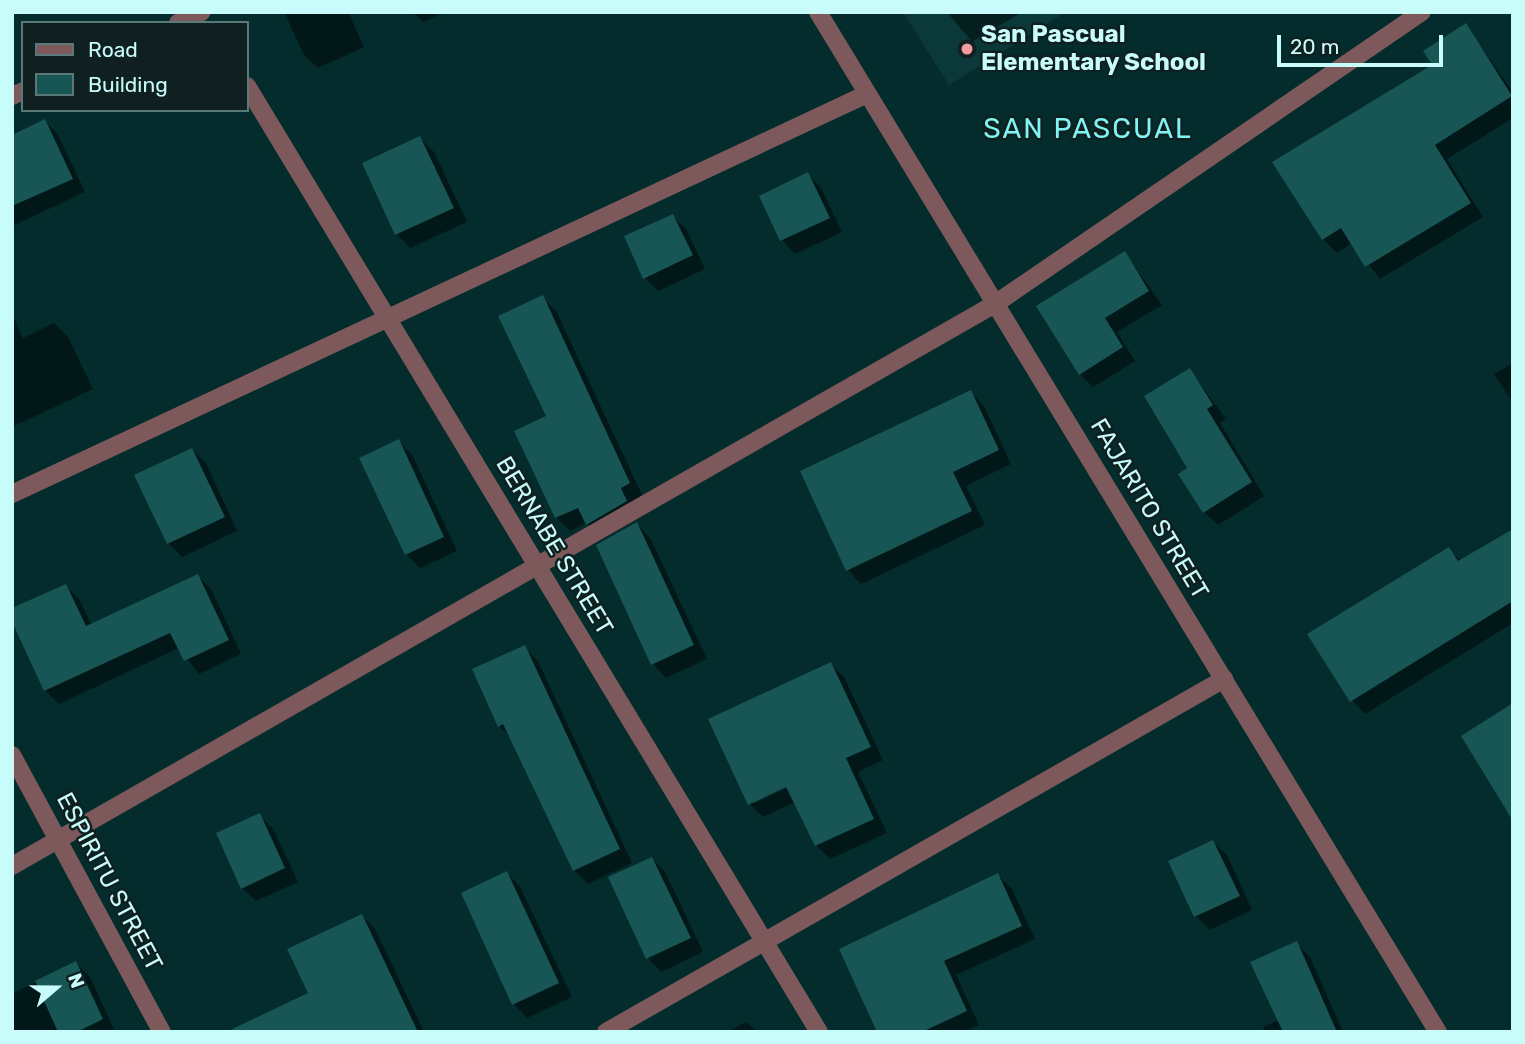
<!DOCTYPE html>
<style>
body{margin:0}
#map{position:relative;width:1525px;height:1044px;overflow:hidden;background:#042c2c;font-family:Rubik,sans-serif}
div>[style]{position:absolute}
.built>*{inset:0;background:#0b3939}
.shadow>*{inset:0;background:#0007}
.building>*{inset:0;background:#175655}
.street>*{height:18px;margin:-9px;padding:0 9px;transform-origin:9px;border-radius:9px;background:#7d595b}
.dots>*{width:19px;height:19px;translate:-50% -50%;box-sizing:border-box;border:4px solid #102020;border-radius:50%}
span{translate:-50% -50%;white-space:nowrap;text-align:center;line-height:1.15;-webkit-text-stroke:5px #102020;paint-order:stroke}
.poi-label{font-size:24px;color:#c7fcfb;font-weight:700}
.left{translate:0 -50%;text-align:left}
.street-label{font-size:24px;color:#c7fcfb}
.quarter-label{font-size:28px;color:#7ef5f3;letter-spacing:2px}
.frame{position:absolute;inset:0;border:14px solid #c7fcfb;pointer-events:none}
.legend{position:absolute;left:21px;top:21px;width:228px;height:91px;box-sizing:border-box;background:#102020;border:2px solid #597878;margin:0;padding:9px 12px;list-style:none;font-size:21px;color:#c7fcfb}
.legend li{display:flex;align-items:center;gap:14px;height:35px}
.legend b{width:35px;border:2px solid #597878}
.north{position:absolute;left:21px;top:953px;width:70px;height:70px;-webkit-text-stroke:5px #102020;paint-order:stroke;rotate:70deg;font-size:19px;font-weight:700;line-height:28px;text-align:center;color:#c7fcfb}
.north::after{content:'';display:block;margin:auto;width:24px;height:32px;background:#c7fcfb;clip-path:polygon(50% 0,100% 100%,50% 72%,0 100%)}
.scale{position:absolute;left:1277px;top:35px;width:166px;height:32px;box-sizing:border-box;border:4px solid #c7fcfb;border-top:0;padding-left:9px;font-size:21px;line-height:24px;white-space:nowrap;color:#c7fcfb;-webkit-text-stroke:5px #102020;paint-order:stroke}
</style>
<div id="map">
<div class="built">
<div style="clip-path:polygon(903px 12px,1066px 12px,949px 85px)"></div>
</div>
<div class="shadow">
<div style="clip-path:polygon(284px 12px,348px 12px,364px 47px,318px 68px,304px 55px)"></div>
<div style="clip-path:polygon(413px 12px,445px 12px,423px 22px)"></div>
<div style="clip-path:polygon(947px 12px,1022px 12px,972px 42px)"></div>
<div style="clip-path:polygon(1466px 26px,1513px 92px,1513px 118px,1447px 159px,1483px 217px,1380px 279px,1352px 243px,1337px 253px,1323px 239px,1274px 162px,1434px 65px)"></div>
<div style="clip-path:polygon(45px 121px,58px 135px,85px 192px,12px 226px,12px 137px)"></div>
<div style="clip-path:polygon(420px 138px,434px 152px,467px 222px,410px 248px,397px 234px,365px 164px)"></div>
<div style="clip-path:polygon(808px 174px,821px 188px,842px 232px,795px 254px,782px 240px,761px 196px)"></div>
<div style="clip-path:polygon(672px 216px,686px 229px,705px 269px,658px 291px,645px 278px)"></div>
<div style="clip-path:polygon(1125px 253px,1162px 305px,1117px 332px,1135px 361px,1093px 387px,1080px 374px)"></div>
<div style="clip-path:polygon(542px 297px,556px 311px,643px 497px,601px 537px,587px 523px,570px 531px,556px 517px)"></div>
<div style="clip-path:polygon(12px 314px,23px 338px,54px 323px,68px 337px,93px 389px,12px 427px)"></div>
<div style="clip-path:polygon(1513px 363px,1513px 403px,1494px 374px)"></div>
<div style="clip-path:polygon(1190px 370px,1226px 419px,1220px 423px,1264px 496px,1218px 525px,1204px 512px,1190px 469px)"></div>
<div style="clip-path:polygon(971px 392px,984px 406px,1011px 464px,966px 486px,985px 525px,861px 584px,848px 570px)"></div>
<div style="clip-path:polygon(399px 442px,412px 455px,457px 551px,420px 568px,406px 554px)"></div>
<div style="clip-path:polygon(192px 450px,206px 463px,237px 531px,182px 557px,168px 543px)"></div>
<div style="clip-path:polygon(637px 524px,650px 538px,707px 659px,666px 678px,653px 664px)"></div>
<div style="clip-path:polygon(1449px 549px,1461px 561px,1513px 570px,1513px 623px,1365px 714px,1352px 700px)"></div>
<div style="clip-path:polygon(198px 576px,211px 589px,241px 654px,199px 674px,179px 648px,59px 704px,45px 690px,65px 586px,79px 599px,92px 626px)"></div>
<div style="clip-path:polygon(524px 647px,538px 661px,632px 863px,588px 884px,574px 870px,513px 739px,499px 726px)"></div>
<div style="clip-path:polygon(evenodd,831px 664px,844px 677px,883px 760px,858px 772px,887px 833px,830px 859px,816px 845px,795px 802px,763px 817px,750px 804px,831px 664px,793px 781px,795px 784px,753px 804px,753px 800px,793px 781px)"></div>
<div style="clip-path:polygon(259px 815px,273px 829px,298px 882px,256px 901px,242px 888px)"></div>
<div style="clip-path:polygon(1213px 842px,1227px 855px,1252px 910px,1210px 930px,1196px 916px,1170px 862px)"></div>
<div style="clip-path:polygon(652px 859px,665px 872px,703px 952px,661px 972px,648px 958px)"></div>
<div style="clip-path:polygon(507px 873px,520px 887px,572px 997px,527px 1018px,514px 1004px)"></div>
<div style="clip-path:polygon(998px 875px,1012px 889px,1035px 939px,956px 975px,979px 1025px,964px 1032px,879px 1032px)"></div>
<div style="clip-path:polygon(362px 916px,375px 929px,424px 1032px,235px 1032px,310px 994px)"></div>
<div style="clip-path:polygon(1296px 943px,1310px 957px,1343px 1032px,1265px 1032px,1263px 1027px,1279px 1020px)"></div>
<div style="clip-path:polygon(76px 963px,90px 977px,115px 1032px,12px 1032px,12px 994px)"></div>
<div style="clip-path:polygon(747px 1022px,757px 1032px,727px 1032px)"></div>
</div>
<div class="building">
<div style="clip-path:polygon(1466px 23px,1512px 96px,1435px 145px,1471px 203px,1365px 267px,1341px 228px,1322px 240px,1272px 162px,1432px 65px,1423px 51px)"></div>
<div style="clip-path:polygon(45px 119px,73px 179px,12px 206px,12px 135px)"></div>
<div style="clip-path:polygon(420px 136px,454px 208px,395px 235px,362px 163px)"></div>
<div style="clip-path:polygon(808px 172px,830px 218px,780px 241px,759px 196px)"></div>
<div style="clip-path:polygon(673px 214px,693px 255px,643px 279px,624px 236px)"></div>
<div style="clip-path:polygon(1125px 251px,1149px 291px,1105px 318px,1123px 347px,1079px 375px,1036px 306px)"></div>
<div style="clip-path:polygon(543px 295px,630px 483px,621px 488px,627px 501px,586px 525px,578px 508px,555px 518px,514px 431px,546px 416px,498px 316px)"></div>
<div style="clip-path:polygon(1190px 368px,1213px 405px,1207px 409px,1252px 482px,1203px 513px,1178px 474px,1187px 468px,1144px 396px)"></div>
<div style="clip-path:polygon(971px 390px,999px 450px,953px 472px,972px 511px,846px 571px,800px 471px)"></div>
<div style="clip-path:polygon(399px 439px,444px 537px,405px 555px,359px 458px)"></div>
<div style="clip-path:polygon(192px 448px,225px 517px,167px 544px,134px 475px)"></div>
<div style="clip-path:polygon(637px 522px,694px 645px,651px 665px,596px 545px)"></div>
<div style="clip-path:polygon(1513px 529px,1513px 601px,1350px 702px,1307px 634px,1449px 547px,1458px 561px)"></div>
<div style="clip-path:polygon(198px 574px,229px 640px,184px 661px,170px 633px,44px 691px,12px 622px,12px 608px,66px 584px,86px 626px)"></div>
<div style="clip-path:polygon(525px 645px,620px 849px,573px 871px,503px 724px,498px 727px,472px 669px)"></div>
<div style="clip-path:polygon(831px 662px,871px 747px,846px 758px,874px 819px,815px 846px,786px 787px,748px 805px,708px 719px)"></div>
<div style="clip-path:polygon(1513px 703px,1513px 821px,1461px 736px)"></div>
<div style="clip-path:polygon(260px 813px,285px 868px,241px 889px,216px 833px)"></div>
<div style="clip-path:polygon(1213px 840px,1240px 896px,1194px 917px,1168px 861px)"></div>
<div style="clip-path:polygon(652px 857px,691px 938px,646px 959px,608px 877px)"></div>
<div style="clip-path:polygon(507px 871px,559px 983px,512px 1005px,461px 893px)"></div>
<div style="clip-path:polygon(998px 873px,1022px 926px,944px 961px,967px 1011px,922px 1032px,877px 1032px,839px 949px)"></div>
<div style="clip-path:polygon(362px 914px,418px 1032px,226px 1032px,308px 993px,287px 949px)"></div>
<div style="clip-path:polygon(1297px 941px,1337px 1032px,1283px 1032px,1250px 962px)"></div>
<div style="clip-path:polygon(76px 961px,103px 1019px,77px 1032px,58px 1032px,35px 981px)"></div>
</div>
<div class="street">
<div style="left:818px;top:12px;width:1194px;rotate:58.71deg"></div>
<div style="left:178px;top:23px;width:26px;rotate:-25deg"></div>
<div style="left:247px;top:86px;width:1105px;rotate:58.84deg"></div>
<div style="left:12px;top:96px;width:12px;rotate:-24deg"></div>
<div style="left:12px;top:494px;width:944px;rotate:-25.07deg"></div>
<div style="left:12px;top:755px;width:315px;rotate:61.6deg"></div>
<div style="left:12px;top:866px;width:1132px;rotate:-29.76deg"></div>
<div style="left:995px;top:304px;width:517px;rotate:-34.37deg"></div>
<div style="left:606px;top:1032px;width:712px;rotate:-29.73deg"></div>
</div>
<div class="dots">
<div style="left:967px;top:49px;background:#f49aa2"></div>
</div>
<div class="poi-label">
<span class="left" style="left:981px;top:49px">San Pascual<br>Elementary School</span>
</div>
<div class="street-label">
<span style="left:1149px;top:509px;rotate:59deg">FAJARITO STREET</span>
<span style="left:554px;top:546px;rotate:59deg">BERNABE STREET</span>
<span style="left:109px;top:882px;rotate:62deg">ESPIRITU STREET</span>
</div>
<div class="quarter-label">
<span style="left:1088px;top:129px">SAN PASCUAL</span>
</div>
<div class="frame"></div>
<ul class="legend">
<li><b style="height:9px;background:#7d595b"></b>Road</li>
<li><b style="height:19px;background:#175655"></b>Building</li>
</ul>
<div class="north">N</div>
<div class="scale">20 m</div>
</div>
